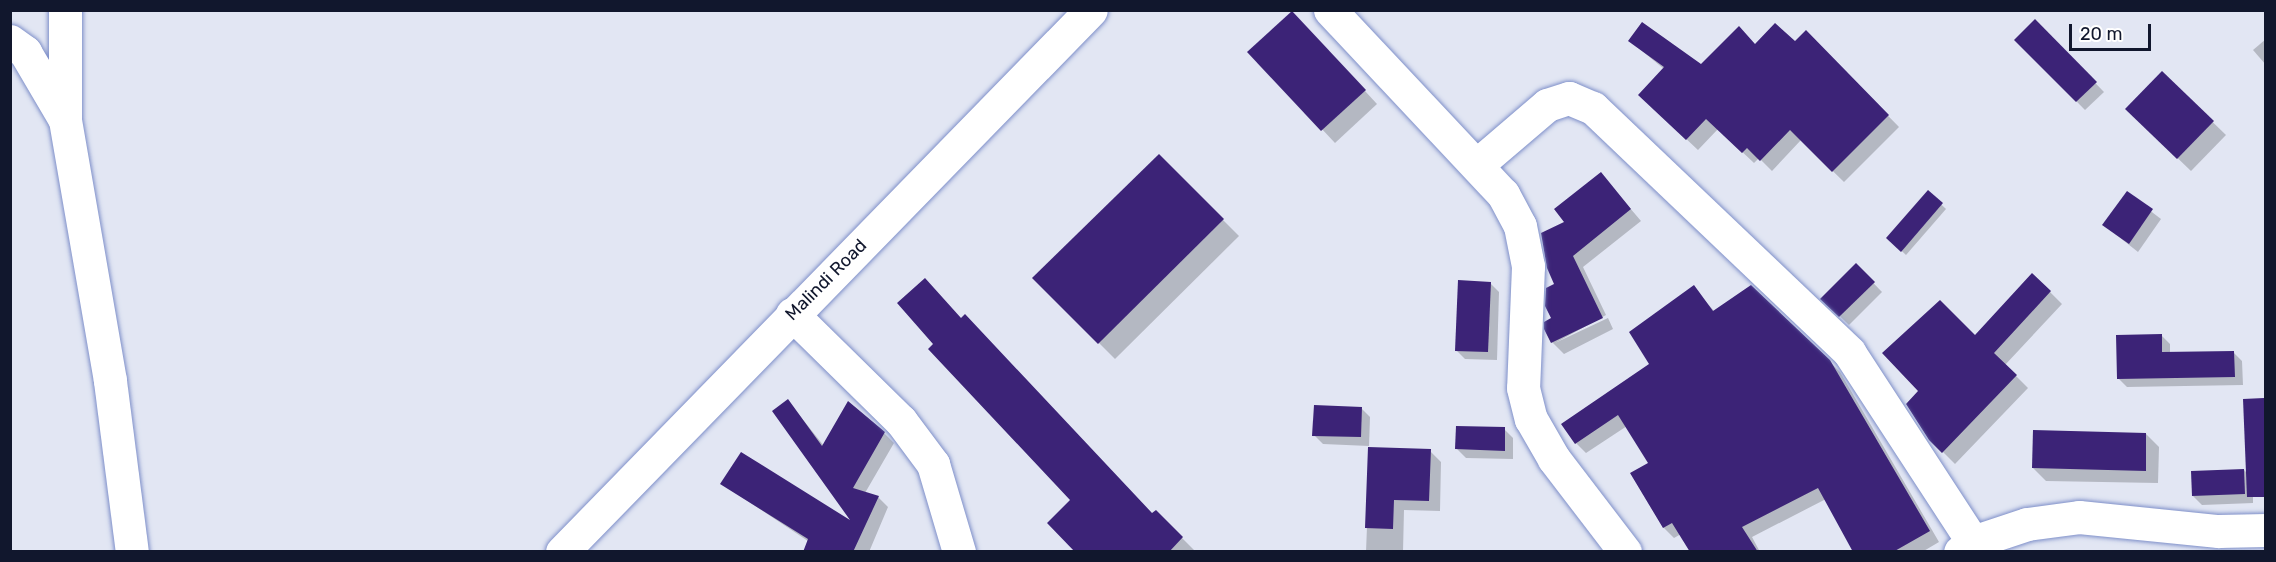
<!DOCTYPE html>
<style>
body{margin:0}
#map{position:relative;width:2276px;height:562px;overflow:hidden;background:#e2e6f3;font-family:Rubik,sans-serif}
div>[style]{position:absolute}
.shadow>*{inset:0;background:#0003}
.building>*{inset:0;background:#3c2377}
.roads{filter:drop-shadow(0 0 2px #7e8fc9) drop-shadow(0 0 2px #7e8fc9)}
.minor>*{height:33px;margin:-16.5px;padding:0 16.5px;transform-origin:16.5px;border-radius:16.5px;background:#fff}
.highway>*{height:33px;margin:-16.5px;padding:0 16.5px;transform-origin:16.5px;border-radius:16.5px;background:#fff}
span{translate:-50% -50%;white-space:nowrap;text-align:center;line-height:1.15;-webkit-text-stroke:6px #fff;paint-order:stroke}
.street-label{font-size:18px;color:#11172d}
.frame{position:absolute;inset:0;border:12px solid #11172d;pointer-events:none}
.scale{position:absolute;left:2069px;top:24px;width:82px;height:27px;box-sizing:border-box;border:3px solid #11172d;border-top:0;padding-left:8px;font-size:18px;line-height:21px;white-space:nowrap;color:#11172d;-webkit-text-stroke:4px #fff;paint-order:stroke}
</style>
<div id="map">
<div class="shadow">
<div style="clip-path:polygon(2035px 21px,2104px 92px,2085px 110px,2016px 40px)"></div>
<div style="clip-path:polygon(1305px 26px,1377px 104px,1335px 143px,1250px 52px)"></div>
<div style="clip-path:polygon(1806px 32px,1899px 127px,1844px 182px,1801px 140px,1772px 171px,1759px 158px,1754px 163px,1718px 129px,1698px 150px,1651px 106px,1664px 69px,1630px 41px,1701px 66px,1756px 46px,1795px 43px)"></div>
<div style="clip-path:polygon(2266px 39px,2266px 65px,2253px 50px)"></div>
<div style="clip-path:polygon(2162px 73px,2226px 135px,2191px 171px,2140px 122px)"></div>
<div style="clip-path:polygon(1159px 156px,1239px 236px,1115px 359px,1034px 278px)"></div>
<div style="clip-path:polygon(1601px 174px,1641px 221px,1583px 267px,1606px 315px,1555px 343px,1608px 318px,1613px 329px,1564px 354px,1552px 342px,1546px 328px,1553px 319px,1567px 222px)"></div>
<div style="clip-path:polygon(1928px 192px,1946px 209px,1906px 255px,1888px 238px)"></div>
<div style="clip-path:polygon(2127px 193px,2161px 219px,2138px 252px,2104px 225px)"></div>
<div style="clip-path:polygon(1856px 265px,1882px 292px,1849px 325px,1822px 299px)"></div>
<div style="clip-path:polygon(1490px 283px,1499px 292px,1497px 360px,1465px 359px,1456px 350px)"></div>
<div style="clip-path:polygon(1693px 287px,1714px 311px,1829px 361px,1840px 372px,1939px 542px,1922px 552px,1855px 552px,1826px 499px,1752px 537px,1760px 552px,1691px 552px,1681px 534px,1674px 538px,1664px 528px,1632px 474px,1650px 464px,1627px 426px,1586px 453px,1576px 443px,1652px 364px)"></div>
<div style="clip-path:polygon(2050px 292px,2062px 304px,2005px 365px,2028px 388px,1955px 464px,1930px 439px,1975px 337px)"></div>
<div style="clip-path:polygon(962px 320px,1153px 515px,1156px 512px,1196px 552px,1077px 552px,1073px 500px)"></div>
<div style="clip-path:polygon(2161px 335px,2170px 344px,2170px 353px,2233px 352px,2242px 361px,2243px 385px,2127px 387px,2118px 378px)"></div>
<div style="clip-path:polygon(2263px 399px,2266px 483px,2253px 480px,2253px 503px,2202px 505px,2193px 496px,2244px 470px,2248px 474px)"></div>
<div style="clip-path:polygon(788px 401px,824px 446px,884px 433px,894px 443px,865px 493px,878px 497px,888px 507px,869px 552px,804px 552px,808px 541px,722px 484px,856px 525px)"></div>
<div style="clip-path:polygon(1361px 408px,1370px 417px,1369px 446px,1323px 444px,1314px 435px)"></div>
<div style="clip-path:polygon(1504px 429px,1513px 438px,1513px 459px,1466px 458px,1457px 449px)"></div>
<div style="clip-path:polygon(2146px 434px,2159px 447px,2158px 483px,2046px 481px,2033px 468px)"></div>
<div style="clip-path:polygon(1370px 449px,1430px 451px,1441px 462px,1440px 511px,1404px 510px,1403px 552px,1366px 552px)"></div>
</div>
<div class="building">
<div style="clip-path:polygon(1292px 11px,1366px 90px,1321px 131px,1247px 52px)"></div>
<div style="clip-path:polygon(2035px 19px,2097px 82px,2076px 102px,2014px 40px)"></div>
<div style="clip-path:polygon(1642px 22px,1701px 64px,1739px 26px,1755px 44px,1775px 23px,1795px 41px,1806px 30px,1889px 115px,1832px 172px,1790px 130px,1760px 161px,1747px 148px,1742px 153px,1706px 119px,1686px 140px,1638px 95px,1664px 67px,1628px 41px)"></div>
<div style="clip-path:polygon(2162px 71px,2214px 121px,2177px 159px,2125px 109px)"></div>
<div style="clip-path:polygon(1159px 154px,1224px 219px,1098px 344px,1032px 278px)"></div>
<div style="clip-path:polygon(1601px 172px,1631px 209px,1573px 256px,1603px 318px,1551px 343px,1544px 329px,1544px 322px,1551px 318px,1545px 306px,1546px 288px,1554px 284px,1547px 268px,1541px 233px,1564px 222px,1554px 209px)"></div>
<div style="clip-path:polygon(1928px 190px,1943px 203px,1901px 252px,1886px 238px)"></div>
<div style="clip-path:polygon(2127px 191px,2153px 209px,2129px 244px,2102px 225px)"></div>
<div style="clip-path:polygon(1856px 263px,1875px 282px,1839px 317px,1820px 299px)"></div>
<div style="clip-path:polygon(2032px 273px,2051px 291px,1994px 353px,2017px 375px,1942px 453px,1929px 440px,1906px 404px,1918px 391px,1882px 353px,1940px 300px,1975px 335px)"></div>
<div style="clip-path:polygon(925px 278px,961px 318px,965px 314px,1152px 513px,1156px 510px,1183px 537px,1169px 552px,1075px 552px,1047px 523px,1070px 500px,928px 349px,933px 344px,897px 303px)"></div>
<div style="clip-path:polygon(1458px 280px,1491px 282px,1488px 352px,1455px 351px)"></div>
<div style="clip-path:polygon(1694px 285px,1713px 311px,1751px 285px,1830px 360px,1930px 531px,1893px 552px,1853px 552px,1818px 488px,1742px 527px,1758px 552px,1690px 552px,1672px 523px,1663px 528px,1630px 473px,1648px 463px,1618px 415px,1575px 444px,1561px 424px,1649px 364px,1629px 332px)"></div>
<div style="clip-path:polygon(2162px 334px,2162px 352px,2234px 351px,2235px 377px,2117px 379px,2116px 335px)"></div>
<div style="clip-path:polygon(2264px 398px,2265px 497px,2247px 497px,2243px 399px)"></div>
<div style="clip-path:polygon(788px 399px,822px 446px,848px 401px,885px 432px,853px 488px,879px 496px,853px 552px,803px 552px,808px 539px,720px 484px,741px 452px,850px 520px,772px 411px)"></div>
<div style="clip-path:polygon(1314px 405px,1362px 407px,1361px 437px,1312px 436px)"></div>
<div style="clip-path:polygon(1456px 426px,1505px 427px,1505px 451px,1455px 449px)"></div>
<div style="clip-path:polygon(2033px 430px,2146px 433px,2146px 471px,2032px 468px)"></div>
<div style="clip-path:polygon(1368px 447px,1431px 449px,1429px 501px,1394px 500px,1393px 529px,1365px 528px)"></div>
<div style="clip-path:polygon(2244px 469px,2245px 494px,2192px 496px,2191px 471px)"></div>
</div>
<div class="roads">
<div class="minor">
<div style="left:65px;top:10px;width:110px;rotate:90deg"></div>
<div style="left:65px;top:120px;width:265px;rotate:80.2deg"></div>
<div style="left:110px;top:381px;width:172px;rotate:82.7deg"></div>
<div style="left:1330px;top:10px;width:253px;rotate:46.8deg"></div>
<div style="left:1503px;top:194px;width:36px;rotate:62deg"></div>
<div style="left:1520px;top:226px;width:41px;rotate:78.7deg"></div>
<div style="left:1528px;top:266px;width:122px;rotate:92.3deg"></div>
<div style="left:1523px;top:388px;width:32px;rotate:76deg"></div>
<div style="left:1531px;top:419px;width:46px;rotate:60.1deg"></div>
<div style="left:1554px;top:459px;width:117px;rotate:52.6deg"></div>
<div style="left:10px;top:41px;width:19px;rotate:36deg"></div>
<div style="left:25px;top:52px;width:79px;rotate:59.5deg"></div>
<div style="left:1478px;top:164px;width:91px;rotate:-40.5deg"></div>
<div style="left:1547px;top:105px;width:23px;rotate:-18deg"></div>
<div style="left:1569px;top:98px;width:26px;rotate:23deg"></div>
<div style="left:1593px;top:108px;width:354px;rotate:43.6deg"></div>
<div style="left:1849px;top:352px;width:227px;rotate:56.9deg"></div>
<div style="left:792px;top:314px;width:153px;rotate:44.5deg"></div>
<div style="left:901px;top:421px;width:54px;rotate:53.3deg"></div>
<div style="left:933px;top:464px;width:92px;rotate:73.5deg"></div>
<div style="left:1960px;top:552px;width:16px;rotate:-38deg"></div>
<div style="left:1973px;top:542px;width:57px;rotate:-18.4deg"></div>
<div style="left:2027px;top:524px;width:52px;rotate:-7.7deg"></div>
<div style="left:2079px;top:517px;width:140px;rotate:5.8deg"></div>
<div style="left:2218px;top:531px;width:48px;rotate:-1.2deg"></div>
</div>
<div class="highway">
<div style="left:562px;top:552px;width:757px;rotate:-45.7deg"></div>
</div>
</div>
<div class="street-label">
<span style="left:826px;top:280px;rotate:-45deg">Malindi Road</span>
</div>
<div class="frame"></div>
<div class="scale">20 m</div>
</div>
